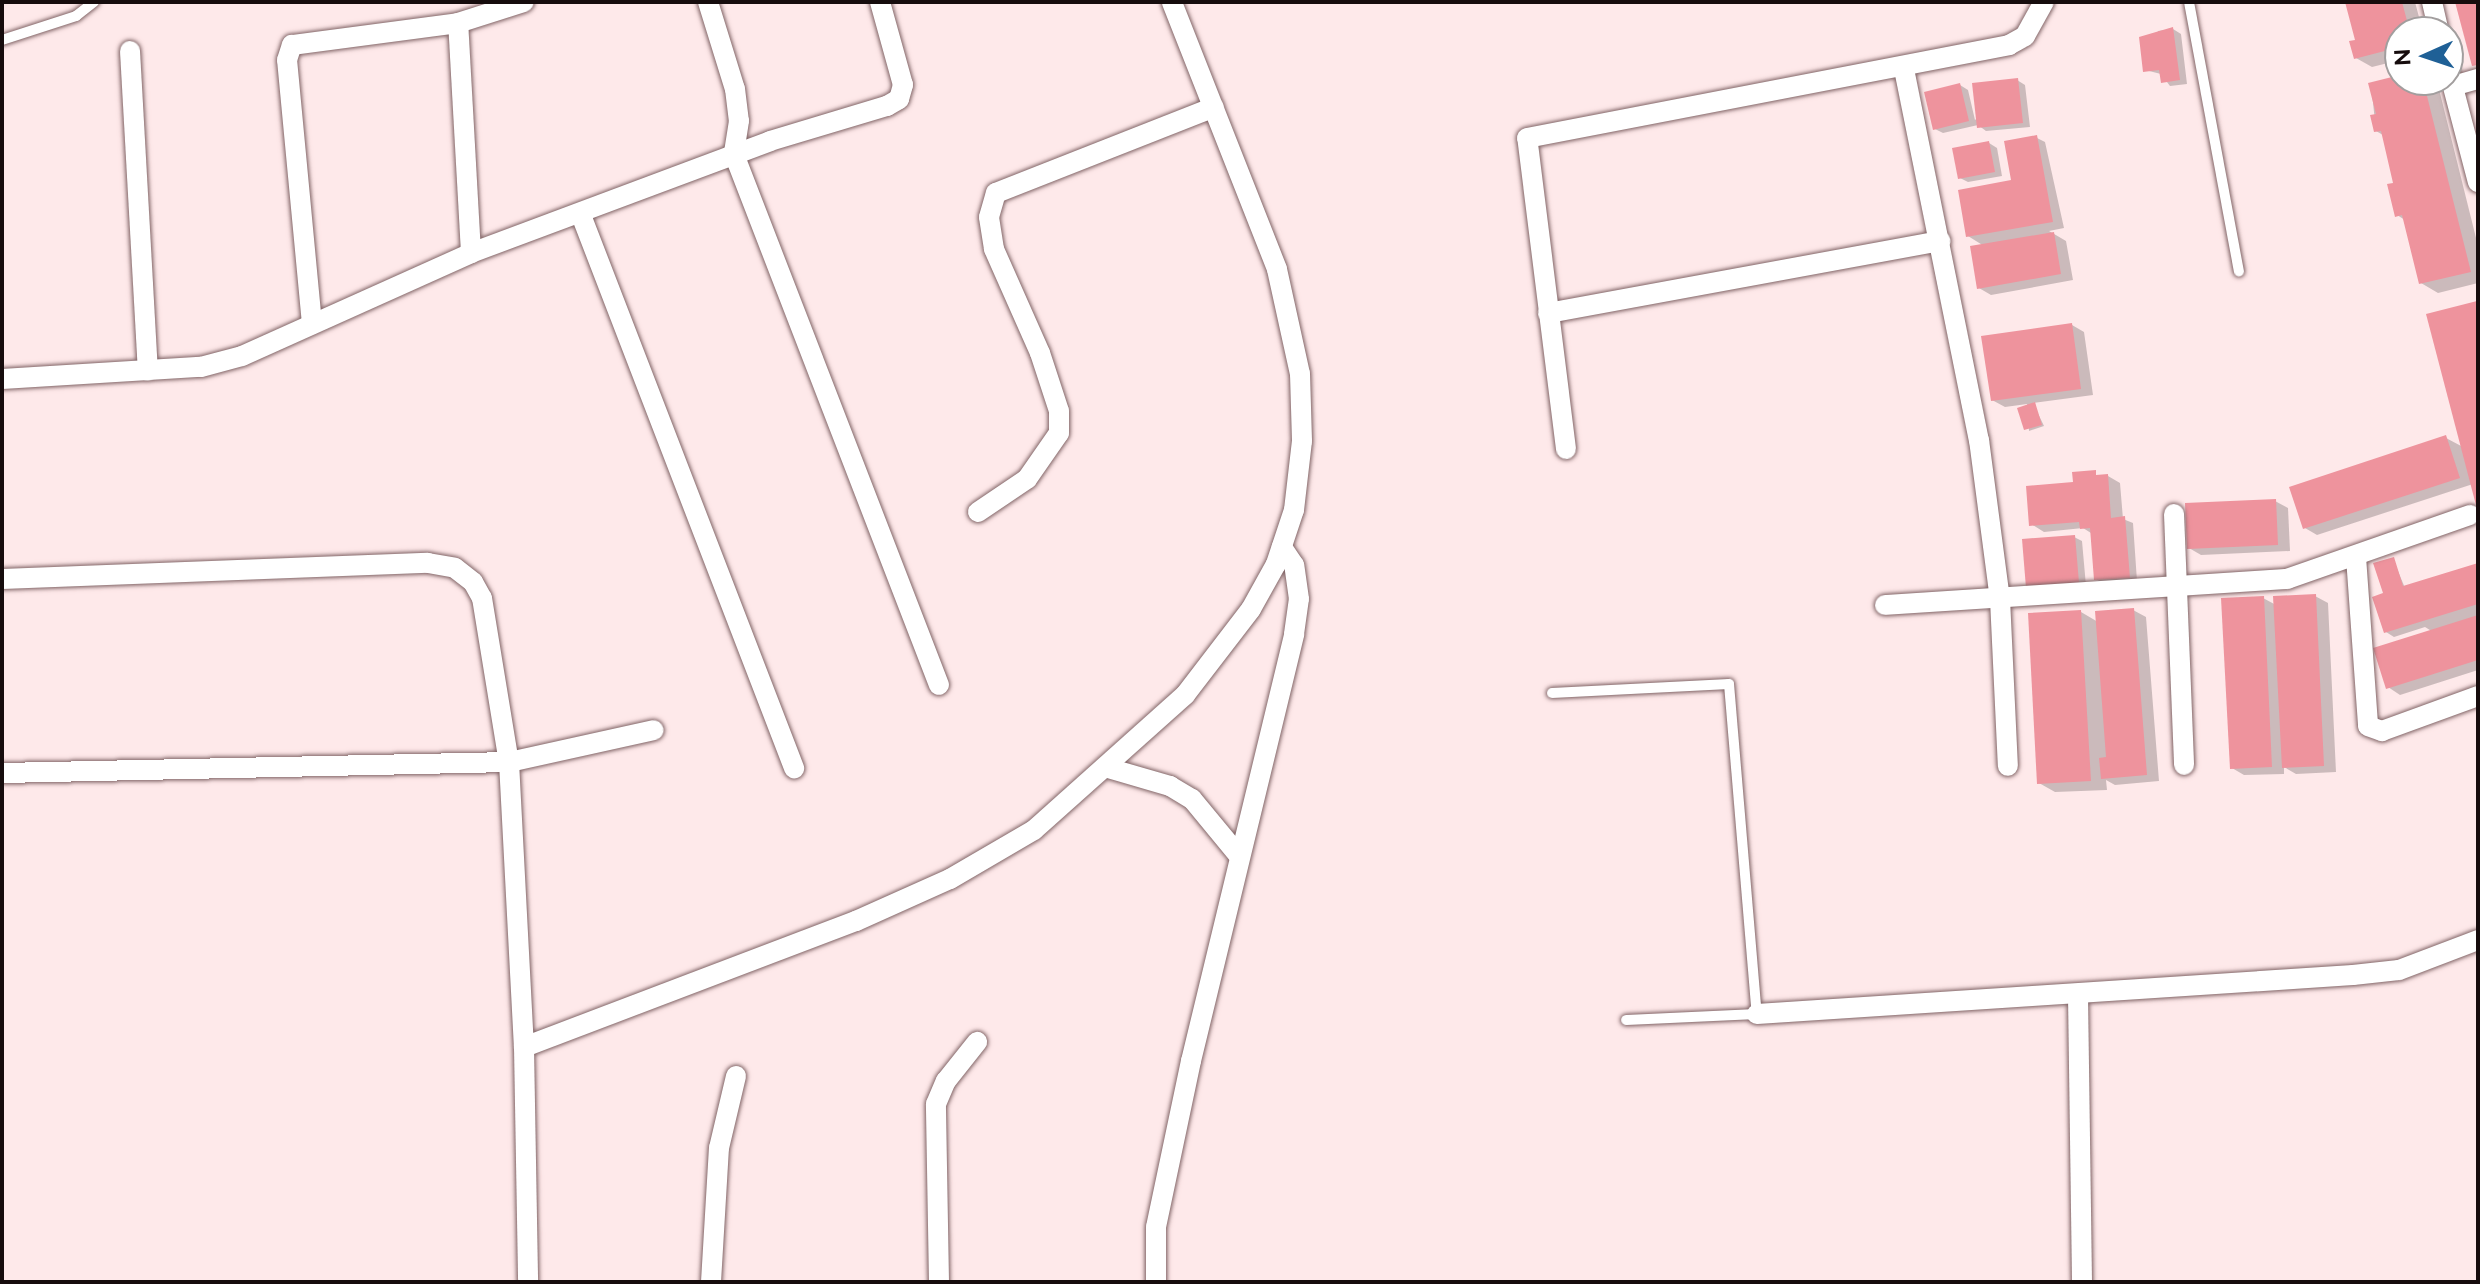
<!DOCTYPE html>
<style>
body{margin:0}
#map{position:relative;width:2480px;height:1284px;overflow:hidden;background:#fee9ea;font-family:Raleway,sans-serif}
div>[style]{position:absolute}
.shadow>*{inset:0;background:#0003}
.building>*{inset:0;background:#ee939d}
.roads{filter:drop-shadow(0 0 2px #816466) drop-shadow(0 0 2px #816466)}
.service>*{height:10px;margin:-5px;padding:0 5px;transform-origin:5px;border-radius:5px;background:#fff}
.minor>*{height:20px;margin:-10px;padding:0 10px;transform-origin:10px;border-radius:10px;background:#fff}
span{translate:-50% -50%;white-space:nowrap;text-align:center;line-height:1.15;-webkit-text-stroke:8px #fff;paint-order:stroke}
.frame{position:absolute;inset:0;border:4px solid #160c0d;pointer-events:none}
.north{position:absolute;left:2384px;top:16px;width:80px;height:80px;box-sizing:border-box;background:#fff;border:2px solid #a29e9e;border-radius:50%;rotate:267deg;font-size:22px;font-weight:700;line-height:32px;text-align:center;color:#160c0d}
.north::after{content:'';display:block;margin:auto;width:28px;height:36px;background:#1f6096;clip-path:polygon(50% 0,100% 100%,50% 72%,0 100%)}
</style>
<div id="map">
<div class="shadow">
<div style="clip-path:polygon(2347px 2px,2415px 2px,2423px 32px,2400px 32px,2400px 60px,2372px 67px,2356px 58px,2357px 41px)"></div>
<div style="clip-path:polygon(2173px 29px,2181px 34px,2187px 84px,2170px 86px,2161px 74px,2145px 70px,2158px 31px)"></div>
<div style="clip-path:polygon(2400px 77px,2437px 81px,2478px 246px,2478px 283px,2438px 293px,2421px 283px,2405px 220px,2397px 215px,2396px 184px,2383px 135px,2376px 131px,2371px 84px)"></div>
<div style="clip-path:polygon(2017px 80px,2025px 85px,2030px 127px,1986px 131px,1978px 125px,1943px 133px,1935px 129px,1960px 85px,1968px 90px,1975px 120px)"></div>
<div style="clip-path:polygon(2037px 138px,2045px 142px,2064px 228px,2049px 231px,2066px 241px,2073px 280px,1991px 295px,1979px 288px,1984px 246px,1968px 236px,2013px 182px)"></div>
<div style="clip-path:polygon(1989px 143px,1997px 148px,2002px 176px,1968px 182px,1960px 178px)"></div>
<div style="clip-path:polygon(2477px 303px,2478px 505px,2473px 484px,2317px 535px,2305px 528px,2446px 438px,2463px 447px,2429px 315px)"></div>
<div style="clip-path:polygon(2072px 325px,2084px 332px,2093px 395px,2033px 403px,2044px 426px,2029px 431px,2027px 404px,2005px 407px,1992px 400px)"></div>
<div style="clip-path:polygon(2108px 476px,2120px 483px,2123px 519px,2133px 523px,2137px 581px,2104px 584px,2096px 579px,2091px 533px,2083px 528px,2044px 532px,2031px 524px,2075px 484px)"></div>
<div style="clip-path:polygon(2275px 501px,2288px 508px,2290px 551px,2201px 555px,2189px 548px)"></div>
<div style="clip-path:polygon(2074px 537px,2082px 541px,2086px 586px,2036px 591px)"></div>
<div style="clip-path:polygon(2393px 559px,2405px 588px,2478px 565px,2478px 670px,2400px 695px,2388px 687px,2433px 632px,2425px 627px,2394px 637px,2386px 632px,2385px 594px)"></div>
<div style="clip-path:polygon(2315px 596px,2328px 603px,2336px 772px,2296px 774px,2284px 767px,2284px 774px,2244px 775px,2232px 768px,2263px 598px,2276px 605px)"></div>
<div style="clip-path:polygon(2133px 610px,2146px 617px,2159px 781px,2115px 785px,2106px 780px,2107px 790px,2055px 792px,2039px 783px,2081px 612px,2098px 622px)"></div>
</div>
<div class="building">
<div style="clip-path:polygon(2345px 2px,2402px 2px,2410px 32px,2400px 32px,2400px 47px,2354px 59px,2349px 41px,2355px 40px)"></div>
<div style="clip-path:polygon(2455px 2px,2478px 2px,2478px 65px,2472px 66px)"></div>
<div style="clip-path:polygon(2173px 27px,2180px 80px,2161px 83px,2159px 70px,2143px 72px,2139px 37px)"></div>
<div style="clip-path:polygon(2400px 75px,2400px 80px,2423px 80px,2471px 272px,2419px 284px,2402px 215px,2395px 217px,2387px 184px,2393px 183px,2381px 131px,2374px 132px,2370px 115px,2376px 114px,2368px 83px)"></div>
<div style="clip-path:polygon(2018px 78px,2023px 123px,1977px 128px,1972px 83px)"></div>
<div style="clip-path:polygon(1960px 83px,1969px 121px,1933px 130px,1924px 92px)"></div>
<div style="clip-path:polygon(2037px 135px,2053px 222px,1966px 237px,1958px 190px,2011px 180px,2004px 141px)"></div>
<div style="clip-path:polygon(1989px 141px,1995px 172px,1958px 179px,1952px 148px)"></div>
<div style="clip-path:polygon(2054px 232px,2061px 274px,1977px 289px,1970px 246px)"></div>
<div style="clip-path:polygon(2477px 301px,2478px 509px,2477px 509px,2426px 314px)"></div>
<div style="clip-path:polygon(2072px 323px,2081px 389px,1991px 401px,1981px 336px)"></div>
<div style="clip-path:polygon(2035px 402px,2042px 425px,2024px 430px,2017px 408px)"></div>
<div style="clip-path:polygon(2446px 435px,2460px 478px,2303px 529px,2289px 487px)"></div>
<div style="clip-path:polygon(2096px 470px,2096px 475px,2108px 474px,2111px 518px,2125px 516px,2130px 578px,2094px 580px,2090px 528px,2080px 529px,2079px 522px,2029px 526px,2026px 486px,2073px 482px,2072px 472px)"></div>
<div style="clip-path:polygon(2276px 499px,2278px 545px,2187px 549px,2185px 503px)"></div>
<div style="clip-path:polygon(2075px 535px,2079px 583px,2026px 588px,2022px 539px)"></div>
<div style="clip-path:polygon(2394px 557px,2403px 586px,2478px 563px,2478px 604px,2384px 633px,2372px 597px,2383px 593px,2373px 563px)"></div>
<div style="clip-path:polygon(2316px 594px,2324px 766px,2282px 768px,2273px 596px)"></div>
<div style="clip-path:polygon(2264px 596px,2272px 767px,2230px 769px,2221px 598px)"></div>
<div style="clip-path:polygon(2134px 608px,2147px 775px,2101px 779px,2099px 758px,2106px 757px,2095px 611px)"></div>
<div style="clip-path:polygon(2081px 610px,2091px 781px,2037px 784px,2028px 613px)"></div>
<div style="clip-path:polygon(2478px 615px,2478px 660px,2386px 689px,2373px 648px)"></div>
</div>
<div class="roads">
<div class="service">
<div style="left:2189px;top:2px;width:274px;rotate:79.5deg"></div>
<div style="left:2px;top:40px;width:78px;rotate:-18deg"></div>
<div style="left:76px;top:16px;width:23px;rotate:-38deg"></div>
<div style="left:1552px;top:693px;width:177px;rotate:-2.9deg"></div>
<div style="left:1729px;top:684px;width:331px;rotate:85.2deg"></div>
<div style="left:1757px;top:1014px;width:131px;rotate:177.4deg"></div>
</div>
<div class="minor">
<div style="left:708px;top:2px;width:91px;rotate:72.8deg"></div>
<div style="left:735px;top:89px;width:32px;rotate:83deg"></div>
<div style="left:739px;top:121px;width:33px;rotate:99deg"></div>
<div style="left:734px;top:154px;width:569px;rotate:68.89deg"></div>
<div style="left:2432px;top:2px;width:31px;rotate:77deg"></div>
<div style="left:130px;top:51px;width:320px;rotate:86.8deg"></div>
<div style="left:2448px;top:68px;width:118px;rotate:75.3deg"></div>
<div style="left:1904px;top:69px;width:379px;rotate:78.6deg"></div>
<div style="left:1979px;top:440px;width:160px;rotate:82.5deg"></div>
<div style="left:2000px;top:599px;width:167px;rotate:87.3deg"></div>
<div style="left:2453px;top:86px;width:26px;rotate:-16deg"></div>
<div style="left:581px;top:215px;width:593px;rotate:68.93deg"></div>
<div style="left:471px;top:253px;width:230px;rotate:-93.2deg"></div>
<div style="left:458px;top:23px;width:69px;rotate:-17.7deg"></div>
<div style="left:1548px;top:313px;width:399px;rotate:-10.4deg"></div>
<div style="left:312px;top:324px;width:265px;rotate:-95.4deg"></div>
<div style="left:287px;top:60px;width:16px;rotate:-72deg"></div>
<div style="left:292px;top:45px;width:167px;rotate:-7.5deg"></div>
<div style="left:2px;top:379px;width:199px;rotate:-3.5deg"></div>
<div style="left:201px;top:367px;width:42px;rotate:-15deg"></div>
<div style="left:242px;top:356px;width:251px;rotate:-24.2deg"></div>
<div style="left:471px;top:253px;width:319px;rotate:-20.5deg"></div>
<div style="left:770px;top:141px;width:122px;rotate:-16.7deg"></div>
<div style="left:887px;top:106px;width:14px;rotate:-30deg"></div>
<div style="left:899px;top:99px;width:15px;rotate:-74deg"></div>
<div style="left:903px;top:85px;width:86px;rotate:-105.5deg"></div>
<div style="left:1566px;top:449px;width:313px;rotate:-97.1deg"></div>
<div style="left:1527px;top:138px;width:491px;rotate:-10.9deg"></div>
<div style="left:2009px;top:45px;width:18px;rotate:-29deg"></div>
<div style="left:2025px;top:36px;width:39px;rotate:-61deg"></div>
<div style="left:978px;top:512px;width:59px;rotate:-34deg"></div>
<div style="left:1027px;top:479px;width:56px;rotate:-55.2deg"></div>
<div style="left:1059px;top:433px;width:22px;rotate:-90deg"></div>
<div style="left:1059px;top:411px;width:61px;rotate:-108.1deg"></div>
<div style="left:1040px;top:353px;width:114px;rotate:-113.9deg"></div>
<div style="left:994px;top:249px;width:32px;rotate:-99deg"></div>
<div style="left:989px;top:217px;width:25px;rotate:-74deg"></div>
<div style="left:996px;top:193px;width:234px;rotate:-21.5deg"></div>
<div style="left:2174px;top:514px;width:251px;rotate:87.7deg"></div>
<div style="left:2356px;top:557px;width:169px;rotate:85.9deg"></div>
<div style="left:2368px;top:726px;width:15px;rotate:20deg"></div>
<div style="left:2382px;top:731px;width:102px;rotate:-20deg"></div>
<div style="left:2px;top:579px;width:426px;rotate:-2.2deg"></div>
<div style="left:428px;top:563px;width:27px;rotate:10deg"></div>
<div style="left:455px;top:568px;width:23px;rotate:38deg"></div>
<div style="left:473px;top:582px;width:18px;rotate:61deg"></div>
<div style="left:482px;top:598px;width:166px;rotate:80.7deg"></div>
<div style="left:509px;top:762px;width:285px;rotate:87deg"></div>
<div style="left:524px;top:1047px;width:235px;rotate:89deg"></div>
<div style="left:1885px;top:605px;width:403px;rotate:-3.7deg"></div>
<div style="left:2287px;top:579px;width:194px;rotate:-19.3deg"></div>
<div style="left:1108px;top:768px;width:65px;rotate:16.2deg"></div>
<div style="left:1170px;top:786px;width:26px;rotate:31deg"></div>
<div style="left:1192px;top:799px;width:75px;rotate:50.4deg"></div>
<div style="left:2px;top:773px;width:507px;rotate:-1.24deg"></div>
<div style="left:509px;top:762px;width:148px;rotate:-12.4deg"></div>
<div style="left:2078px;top:995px;width:287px;rotate:89.2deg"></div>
<div style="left:1757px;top:1014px;width:597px;rotate:-3.74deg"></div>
<div style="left:2353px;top:975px;width:46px;rotate:-6.2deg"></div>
<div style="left:2399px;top:970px;width:85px;rotate:-20.8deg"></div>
<div style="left:524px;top:1047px;width:355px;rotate:-20.8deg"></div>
<div style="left:856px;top:921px;width:103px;rotate:-24.1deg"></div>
<div style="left:950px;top:879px;width:97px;rotate:-30.3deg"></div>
<div style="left:1034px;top:830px;width:203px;rotate:-41.8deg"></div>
<div style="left:1185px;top:695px;width:108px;rotate:-52.5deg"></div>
<div style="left:1251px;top:609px;width:51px;rotate:-60.9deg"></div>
<div style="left:1276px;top:564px;width:57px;rotate:-71.6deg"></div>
<div style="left:1294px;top:510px;width:69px;rotate:-83.4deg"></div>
<div style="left:1302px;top:441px;width:67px;rotate:-91.7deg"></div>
<div style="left:1300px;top:374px;width:107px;rotate:-102.4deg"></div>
<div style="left:1277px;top:269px;width:287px;rotate:-111.5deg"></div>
<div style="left:711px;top:1282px;width:134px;rotate:-86.6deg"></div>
<div style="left:719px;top:1148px;width:74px;rotate:-76.7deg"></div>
<div style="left:939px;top:1282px;width:178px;rotate:-91deg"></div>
<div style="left:936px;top:1104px;width:25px;rotate:-67deg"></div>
<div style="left:946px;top:1081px;width:50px;rotate:-51.5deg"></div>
<div style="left:1156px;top:1282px;width:55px;rotate:-90deg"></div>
<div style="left:1156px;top:1227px;width:170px;rotate:-78.1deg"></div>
<div style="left:1191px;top:1061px;width:439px;rotate:-76.4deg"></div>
<div style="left:1294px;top:634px;width:35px;rotate:-82deg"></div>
<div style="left:1299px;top:599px;width:34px;rotate:-98deg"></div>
<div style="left:1294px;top:565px;width:22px;rotate:-124deg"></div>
</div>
</div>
<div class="frame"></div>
<div class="north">N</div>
</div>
